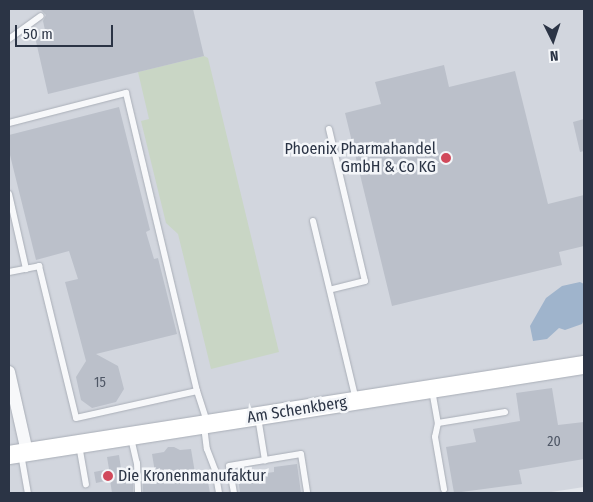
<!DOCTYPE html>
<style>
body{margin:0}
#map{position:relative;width:593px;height:502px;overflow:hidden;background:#e4e7ec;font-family:"Fira Sans Condensed",sans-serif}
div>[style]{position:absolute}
.built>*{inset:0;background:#d2d6de}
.green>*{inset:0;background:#c9d6c5}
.water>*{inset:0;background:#9fb4cc}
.building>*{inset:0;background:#bbc0ca}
.roads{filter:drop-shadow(0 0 1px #a9aeb7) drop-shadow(0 0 1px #a9aeb7)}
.service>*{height:6px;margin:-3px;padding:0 3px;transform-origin:3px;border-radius:3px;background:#f7f8fa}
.minor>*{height:12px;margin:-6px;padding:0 6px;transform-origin:6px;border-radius:6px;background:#f7f8fa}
.secondary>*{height:18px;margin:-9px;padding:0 9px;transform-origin:9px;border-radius:9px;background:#fff}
.dots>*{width:14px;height:14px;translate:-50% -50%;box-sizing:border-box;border:2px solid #f4f6f9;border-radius:50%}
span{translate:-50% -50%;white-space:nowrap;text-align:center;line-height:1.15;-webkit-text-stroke:5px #f4f6f9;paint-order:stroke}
.number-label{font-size:14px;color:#4f5766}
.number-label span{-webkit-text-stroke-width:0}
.poi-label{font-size:16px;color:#2b3445}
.right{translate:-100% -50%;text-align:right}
.left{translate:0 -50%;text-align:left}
.street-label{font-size:16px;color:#2b3445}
.frame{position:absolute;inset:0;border:10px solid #2b3445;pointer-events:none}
.north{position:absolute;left:528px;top:15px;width:50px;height:50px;-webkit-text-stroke:4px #f4f6f9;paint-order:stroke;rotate:176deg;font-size:14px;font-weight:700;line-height:20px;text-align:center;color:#2b3445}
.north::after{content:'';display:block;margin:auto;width:18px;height:22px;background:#2b3445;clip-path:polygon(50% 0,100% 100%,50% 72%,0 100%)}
.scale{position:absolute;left:15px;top:25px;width:98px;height:22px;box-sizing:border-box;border:2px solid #2b3445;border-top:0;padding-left:6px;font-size:15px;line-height:18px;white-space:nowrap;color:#2b3445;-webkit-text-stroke:4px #f4f6f9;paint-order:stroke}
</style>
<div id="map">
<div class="built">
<div style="clip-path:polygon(9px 9px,584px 9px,584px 487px,545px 493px,9px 493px)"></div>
</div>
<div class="green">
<div style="clip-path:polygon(204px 56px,208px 58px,279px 352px,211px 369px,178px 234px,166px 223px,141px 121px,149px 119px,138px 72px)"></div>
</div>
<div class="water">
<div style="clip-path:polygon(580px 282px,584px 284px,584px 320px,582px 324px,565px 330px,559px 328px,547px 339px,533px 341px,530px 326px,546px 298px,562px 286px)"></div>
</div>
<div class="building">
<div style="clip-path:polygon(40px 9px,193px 9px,204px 56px,48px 94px,35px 37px,46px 35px,43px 21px,46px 15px)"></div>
<div style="clip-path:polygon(444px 65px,449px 87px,515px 71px,548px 204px,584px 195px,584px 246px,559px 252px,562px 265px,392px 306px,345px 113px,381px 104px,375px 82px)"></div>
<div style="clip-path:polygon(119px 107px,150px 230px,146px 232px,154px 259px,158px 258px,177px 334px,96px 354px,118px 366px,124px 389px,116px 402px,92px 408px,81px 400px,76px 377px,86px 361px,65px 282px,78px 279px,69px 251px,36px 260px,9px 151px,9px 135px)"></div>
<div style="clip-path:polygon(584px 119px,584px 151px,580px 152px,573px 122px)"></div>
<div style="clip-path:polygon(552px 388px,558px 425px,584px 422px,584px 459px,519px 470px,522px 484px,454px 493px,446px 447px,476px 442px,473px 429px,520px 421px,516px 393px)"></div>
<div style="clip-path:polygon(168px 447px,174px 447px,180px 450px,191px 449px,195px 473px,206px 471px,210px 493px,143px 493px,143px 480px,156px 478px,152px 454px,164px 452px)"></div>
<div style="clip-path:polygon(119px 455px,123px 482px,133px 481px,133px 493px,112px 493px,110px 480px,96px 483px,94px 472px,109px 469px,107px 457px)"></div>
<div style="clip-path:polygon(297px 464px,301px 493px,240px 493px,238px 477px,274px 472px,274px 467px)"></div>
</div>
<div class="roads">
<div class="service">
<div style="left:9px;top:39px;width:39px;rotate:-36deg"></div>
<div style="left:9px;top:123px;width:121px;rotate:-14.4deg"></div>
<div style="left:126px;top:93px;width:306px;rotate:76.6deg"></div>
<div style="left:329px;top:129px;width:156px;rotate:76.7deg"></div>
<div style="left:365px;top:281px;width:36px;rotate:166deg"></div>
<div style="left:9px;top:194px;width:77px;rotate:77.2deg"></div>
<div style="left:313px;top:221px;width:184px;rotate:76.5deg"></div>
<div style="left:9px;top:272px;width:31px;rotate:-11deg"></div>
<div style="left:39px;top:266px;width:156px;rotate:76.3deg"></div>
<div style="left:76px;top:418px;width:124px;rotate:-12.6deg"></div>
<div style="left:197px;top:391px;width:33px;rotate:72deg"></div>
<div style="left:432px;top:390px;width:34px;rotate:80deg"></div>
<div style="left:438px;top:423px;width:68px;rotate:-9.3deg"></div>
<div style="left:258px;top:417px;width:44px;rotate:80.8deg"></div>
<div style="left:438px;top:423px;width:14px;rotate:102deg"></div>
<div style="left:435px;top:437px;width:53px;rotate:80.2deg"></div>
<div style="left:204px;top:426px;width:23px;rotate:83deg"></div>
<div style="left:207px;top:449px;width:22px;rotate:69deg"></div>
<div style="left:215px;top:470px;width:23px;rotate:80deg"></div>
<div style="left:131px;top:438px;width:26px;rotate:77deg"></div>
<div style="left:137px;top:463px;width:30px;rotate:88deg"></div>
<div style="left:79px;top:445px;width:40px;rotate:80deg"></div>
<div style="left:21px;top:454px;width:40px;rotate:80deg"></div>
<div style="left:234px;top:493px;width:27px;rotate:-100deg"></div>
<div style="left:229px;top:466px;width:73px;rotate:-9.5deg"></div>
<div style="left:301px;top:454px;width:39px;rotate:81deg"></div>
</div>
<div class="minor">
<div style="left:9px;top:372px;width:82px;rotate:77.3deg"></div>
</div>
<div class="secondary">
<div style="left:9px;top:455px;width:582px;rotate:-8.9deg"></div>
</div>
</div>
<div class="dots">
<div style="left:446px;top:158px;background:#d1495b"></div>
<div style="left:108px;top:476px;background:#d1495b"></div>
</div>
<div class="number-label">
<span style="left:100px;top:383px">15</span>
<span style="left:554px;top:442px">20</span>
</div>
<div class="poi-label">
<span class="right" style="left:436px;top:158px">Phoenix Pharmahandel<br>GmbH &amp; Co KG</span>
<span class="left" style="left:118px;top:476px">Die Kronenmanufaktur</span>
</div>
<div class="street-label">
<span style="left:297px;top:410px;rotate:-9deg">Am Schenkberg</span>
</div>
<div class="frame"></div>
<div class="north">N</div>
<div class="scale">50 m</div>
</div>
